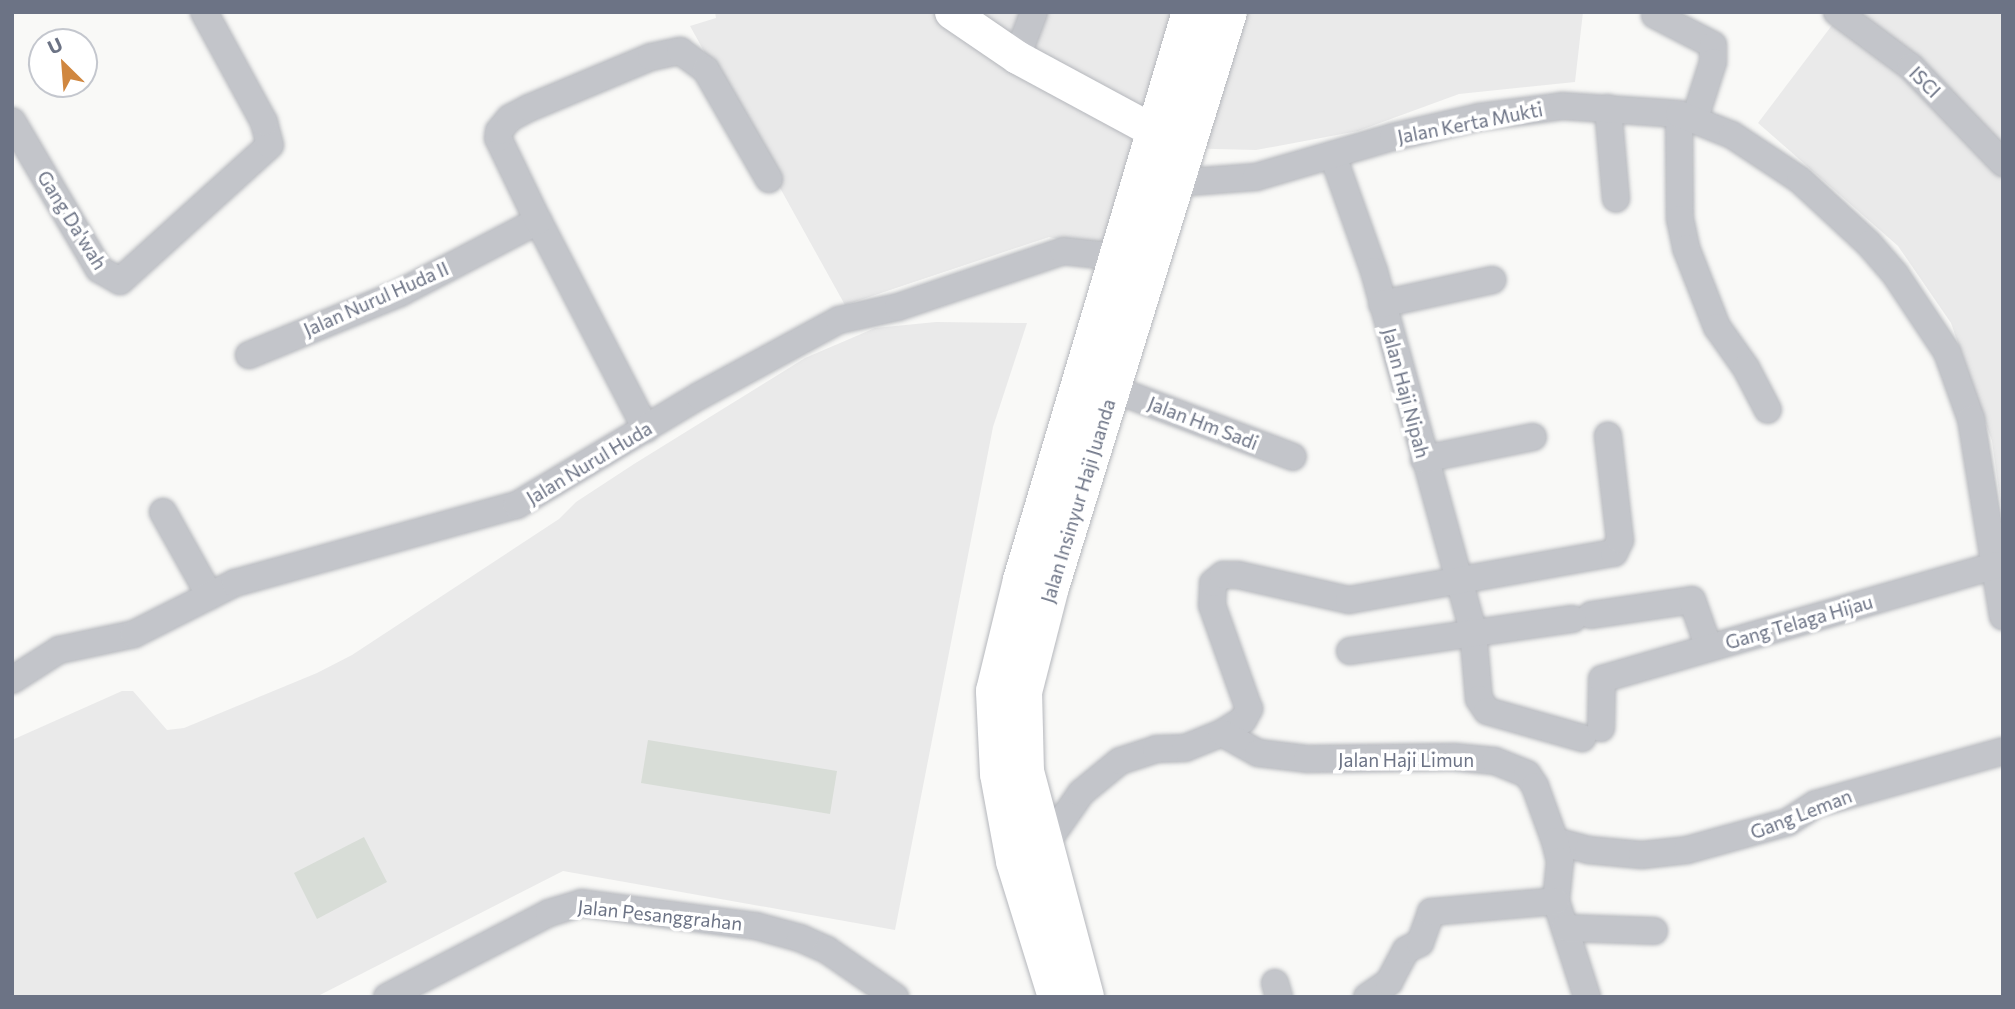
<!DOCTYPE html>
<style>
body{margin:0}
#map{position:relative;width:2015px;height:1009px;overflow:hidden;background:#f9f9f7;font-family:Commissioner,sans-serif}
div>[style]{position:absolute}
.built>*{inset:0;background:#eaeaea}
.green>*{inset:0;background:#d8ddd7}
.roads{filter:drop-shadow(0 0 2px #b5b7bc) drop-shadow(0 0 2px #b5b7bc)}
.minor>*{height:26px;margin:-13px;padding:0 13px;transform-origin:13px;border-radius:13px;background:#c3c5ca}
.major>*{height:33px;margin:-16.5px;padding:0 16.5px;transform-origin:16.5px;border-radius:16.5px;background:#fff}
.highway>*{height:38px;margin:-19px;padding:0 19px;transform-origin:19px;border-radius:19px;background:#fff}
span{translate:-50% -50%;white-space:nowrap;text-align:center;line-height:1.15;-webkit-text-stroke:7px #fff;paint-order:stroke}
.street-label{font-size:19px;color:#6c7385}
.frame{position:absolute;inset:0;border:14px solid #6c7385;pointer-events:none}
.north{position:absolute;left:28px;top:28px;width:70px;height:70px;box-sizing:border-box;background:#fff;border:2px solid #c4c7ce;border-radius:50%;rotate:335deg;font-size:19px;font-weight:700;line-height:28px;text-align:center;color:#6c7385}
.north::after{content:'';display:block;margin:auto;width:24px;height:32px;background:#d08740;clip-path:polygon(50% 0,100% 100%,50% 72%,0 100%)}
</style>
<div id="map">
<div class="built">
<div style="clip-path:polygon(715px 12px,1583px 12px,1575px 82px,1459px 94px,1358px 131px,1256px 150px,1135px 147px,1102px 249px,1049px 237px,845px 305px,690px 26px,716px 18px)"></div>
<div style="clip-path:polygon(1842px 12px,2003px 12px,2003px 521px,1992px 441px,1951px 323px,1898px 246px,1758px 123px)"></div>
<div style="clip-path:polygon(936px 322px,1027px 323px,993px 427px,895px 930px,563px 871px,316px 997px,12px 997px,12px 740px,122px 691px,133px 691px,167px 730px,184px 728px,317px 673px,352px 655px,559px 519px,576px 502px,634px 464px,805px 358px,875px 328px)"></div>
</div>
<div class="green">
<div style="clip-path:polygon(648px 740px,837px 771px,830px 814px,641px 783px)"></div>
<div style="clip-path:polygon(364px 837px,387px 882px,317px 919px,294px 873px)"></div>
</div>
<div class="roads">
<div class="minor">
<div style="left:1837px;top:12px;width:92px;rotate:36.6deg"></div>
<div style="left:1911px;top:67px;width:133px;rotate:46.2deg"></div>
<div style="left:1655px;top:15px;width:65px;rotate:27.3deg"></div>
<div style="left:1713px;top:45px;width:17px;rotate:90deg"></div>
<div style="left:1713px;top:62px;width:59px;rotate:107.8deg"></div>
<div style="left:1017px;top:57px;width:48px;rotate:-69.3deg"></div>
<div style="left:1608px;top:108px;width:91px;rotate:85deg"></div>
<div style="left:1679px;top:114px;width:105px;rotate:89.5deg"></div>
<div style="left:1680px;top:219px;width:30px;rotate:78deg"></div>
<div style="left:1686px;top:248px;width:85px;rotate:68.6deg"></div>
<div style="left:1717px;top:327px;width:50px;rotate:54.7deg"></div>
<div style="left:1746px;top:368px;width:47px;rotate:62.4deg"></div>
<div style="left:12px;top:121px;width:172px;rotate:59.6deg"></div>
<div style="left:99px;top:269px;width:24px;rotate:30deg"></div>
<div style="left:120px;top:281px;width:202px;rotate:-42.2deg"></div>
<div style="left:270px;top:145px;width:24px;rotate:-105deg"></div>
<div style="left:264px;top:122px;width:125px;rotate:-118.6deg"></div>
<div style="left:1333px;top:156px;width:122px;rotate:70.4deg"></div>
<div style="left:1374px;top:271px;width:373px;rotate:74.6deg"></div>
<div style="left:1473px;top:631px;width:68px;rotate:85deg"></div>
<div style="left:1479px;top:699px;width:14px;rotate:56deg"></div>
<div style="left:1487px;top:711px;width:99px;rotate:15.9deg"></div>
<div style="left:1176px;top:183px;width:80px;rotate:-4.3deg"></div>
<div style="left:1256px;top:177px;width:143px;rotate:-16.3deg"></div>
<div style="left:1393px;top:137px;width:88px;rotate:-13.1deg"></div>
<div style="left:1479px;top:117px;width:84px;rotate:-7.5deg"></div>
<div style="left:1562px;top:106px;width:117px;rotate:3.9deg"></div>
<div style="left:1679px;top:114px;width:57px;rotate:21.6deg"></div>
<div style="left:1732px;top:135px;width:82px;rotate:33.5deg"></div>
<div style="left:1800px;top:180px;width:94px;rotate:42.8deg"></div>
<div style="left:1869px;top:244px;width:40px;rotate:49deg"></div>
<div style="left:1895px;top:274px;width:94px;rotate:56.3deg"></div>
<div style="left:1947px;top:352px;width:71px;rotate:70.3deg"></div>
<div style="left:1971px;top:419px;width:200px;rotate:80.8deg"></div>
<div style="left:1382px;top:304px;width:113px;rotate:-12.3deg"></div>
<div style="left:249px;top:355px;width:163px;rotate:-22.3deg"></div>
<div style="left:400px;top:293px;width:156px;rotate:-27.6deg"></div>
<div style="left:1113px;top:389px;width:192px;rotate:20.7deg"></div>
<div style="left:646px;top:429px;width:234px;rotate:-117.4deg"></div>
<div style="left:538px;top:221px;width:92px;rotate:-115.7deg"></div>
<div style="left:498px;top:138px;width:7px;rotate:-82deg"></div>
<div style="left:499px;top:131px;width:17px;rotate:-50deg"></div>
<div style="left:510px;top:118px;width:21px;rotate:-28deg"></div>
<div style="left:529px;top:108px;width:132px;rotate:-22.7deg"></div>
<div style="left:651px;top:57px;width:30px;rotate:-12deg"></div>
<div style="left:680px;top:51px;width:32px;rotate:36deg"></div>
<div style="left:706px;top:70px;width:126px;rotate:60deg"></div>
<div style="left:1424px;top:459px;width:111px;rotate:-11.4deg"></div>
<div style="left:163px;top:512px;width:96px;rotate:60.8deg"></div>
<div style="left:1591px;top:615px;width:102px;rotate:-8.4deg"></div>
<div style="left:1692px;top:600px;width:51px;rotate:70.5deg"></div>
<div style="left:1350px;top:651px;width:225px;rotate:-8.2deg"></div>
<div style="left:12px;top:680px;width:56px;rotate:-32.6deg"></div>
<div style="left:59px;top:650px;width:77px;rotate:-12deg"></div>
<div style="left:134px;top:634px;width:113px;rotate:-26.8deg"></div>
<div style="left:235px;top:583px;width:293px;rotate:-15.5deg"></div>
<div style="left:517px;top:505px;width:212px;rotate:-30.9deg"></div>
<div style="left:699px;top:396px;width:159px;rotate:-28.5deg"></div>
<div style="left:839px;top:320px;width:60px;rotate:-12.4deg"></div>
<div style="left:898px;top:307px;width:174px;rotate:-18.7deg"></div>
<div style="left:1063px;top:251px;width:56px;rotate:6.1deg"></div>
<div style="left:1601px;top:728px;width:49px;rotate:-88.8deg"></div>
<div style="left:1602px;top:679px;width:411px;rotate:-16.1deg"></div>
<div style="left:1222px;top:733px;width:25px;rotate:-32deg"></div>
<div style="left:1243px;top:720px;width:13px;rotate:-61deg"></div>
<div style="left:1249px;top:709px;width:110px;rotate:-109.6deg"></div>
<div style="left:1212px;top:605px;width:22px;rotate:-87deg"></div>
<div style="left:1213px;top:583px;width:13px;rotate:-39deg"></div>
<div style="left:1223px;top:575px;width:15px"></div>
<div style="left:1238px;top:575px;width:114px;rotate:12.7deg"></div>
<div style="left:1349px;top:600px;width:269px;rotate:-10.1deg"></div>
<div style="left:1614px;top:553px;width:14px;rotate:-65deg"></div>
<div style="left:1620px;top:540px;width:105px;rotate:-96.6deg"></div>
<div style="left:1555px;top:841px;width:34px;rotate:15deg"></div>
<div style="left:1588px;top:850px;width:54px;rotate:5.3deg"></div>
<div style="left:1642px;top:855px;width:45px;rotate:-6.3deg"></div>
<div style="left:1687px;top:850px;width:105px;rotate:-15.5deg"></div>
<div style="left:1788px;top:822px;width:33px;rotate:-33deg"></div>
<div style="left:1816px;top:804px;width:194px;rotate:-15.8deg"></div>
<div style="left:1042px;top:849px;width:68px;rotate:-55.1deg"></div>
<div style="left:1081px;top:793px;width:50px;rotate:-39.4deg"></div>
<div style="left:1120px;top:761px;width:38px;rotate:-18deg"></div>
<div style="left:1156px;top:749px;width:29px;rotate:-2deg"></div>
<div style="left:1185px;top:748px;width:40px;rotate:-22deg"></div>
<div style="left:1222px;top:733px;width:41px;rotate:29.1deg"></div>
<div style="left:1258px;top:753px;width:49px;rotate:7deg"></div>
<div style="left:1307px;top:759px;width:147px;rotate:-0.8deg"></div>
<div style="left:1454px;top:757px;width:41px;rotate:5.6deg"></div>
<div style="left:1495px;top:761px;width:35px;rotate:22deg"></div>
<div style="left:1527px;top:774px;width:14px;rotate:56deg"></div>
<div style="left:1535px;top:786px;width:59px;rotate:70deg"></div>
<div style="left:1555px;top:841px;width:21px;rotate:76deg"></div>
<div style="left:1560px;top:861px;width:40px;rotate:95.7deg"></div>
<div style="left:1556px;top:901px;width:101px;rotate:72.1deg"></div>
<div style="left:1565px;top:928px;width:89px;rotate:1.9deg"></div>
<div style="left:1275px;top:983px;width:15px;rotate:74deg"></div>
<div style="left:387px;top:997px;width:182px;rotate:-27.4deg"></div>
<div style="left:549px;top:913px;width:34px;rotate:-17deg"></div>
<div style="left:581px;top:903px;width:177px;rotate:7.5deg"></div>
<div style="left:756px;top:926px;width:46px;rotate:15.3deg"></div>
<div style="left:800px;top:938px;width:30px;rotate:24deg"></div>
<div style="left:827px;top:950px;width:83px;rotate:34.7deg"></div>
<div style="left:1367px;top:997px;width:27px;rotate:-34deg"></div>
<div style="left:1389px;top:982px;width:36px;rotate:-62deg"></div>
<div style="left:1406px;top:950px;width:16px;rotate:-27deg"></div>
<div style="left:1420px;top:943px;width:33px;rotate:-70deg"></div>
<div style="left:1431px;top:912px;width:125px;rotate:-5deg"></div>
</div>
<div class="major">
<div style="left:951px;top:12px;width:80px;rotate:34.3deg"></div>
<div style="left:1017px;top:57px;width:156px;rotate:28.4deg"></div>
</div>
<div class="highway">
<div style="left:1057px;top:997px;width:142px;rotate:-107.2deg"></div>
<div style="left:1015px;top:861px;width:88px;rotate:-100.4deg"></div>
<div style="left:999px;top:774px;width:83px;rotate:-92.8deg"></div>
<div style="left:995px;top:691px;width:114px;rotate:-76.3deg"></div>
<div style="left:1022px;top:580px;width:593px;rotate:-73.43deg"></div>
<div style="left:1085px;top:997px;width:233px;rotate:-104.9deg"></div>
<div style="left:1025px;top:772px;width:80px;rotate:-91.4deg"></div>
<div style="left:1023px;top:692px;width:108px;rotate:-75.6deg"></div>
<div style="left:1050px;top:587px;width:602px;rotate:-72.8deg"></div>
</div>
</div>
<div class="street-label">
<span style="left:1925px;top:82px;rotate:45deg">ISCI</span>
<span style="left:1470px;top:123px;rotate:-11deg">Jalan Kerta Mukti</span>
<span style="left:72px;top:220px;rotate:58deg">Gang Da'wah</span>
<span style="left:376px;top:299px;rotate:-24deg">Jalan Nurul Huda II</span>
<span style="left:1406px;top:393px;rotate:75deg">Jalan Haji Nipah</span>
<span style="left:1203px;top:423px;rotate:21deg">Jalan Hm Sadi</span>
<span style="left:589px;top:463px;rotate:-31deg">Jalan Nurul Huda</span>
<span style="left:1078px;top:501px;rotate:-73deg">Jalan Insinyur Haji Juanda</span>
<span style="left:1799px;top:622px;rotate:-16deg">Gang Telaga Hijau</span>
<span style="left:1406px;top:760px">Jalan Haji Limun</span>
<span style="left:1801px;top:814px;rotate:-21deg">Gang Leman</span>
<span style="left:660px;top:915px;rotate:6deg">Jalan Pesanggrahan</span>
</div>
<div class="frame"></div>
<div class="north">U</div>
</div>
